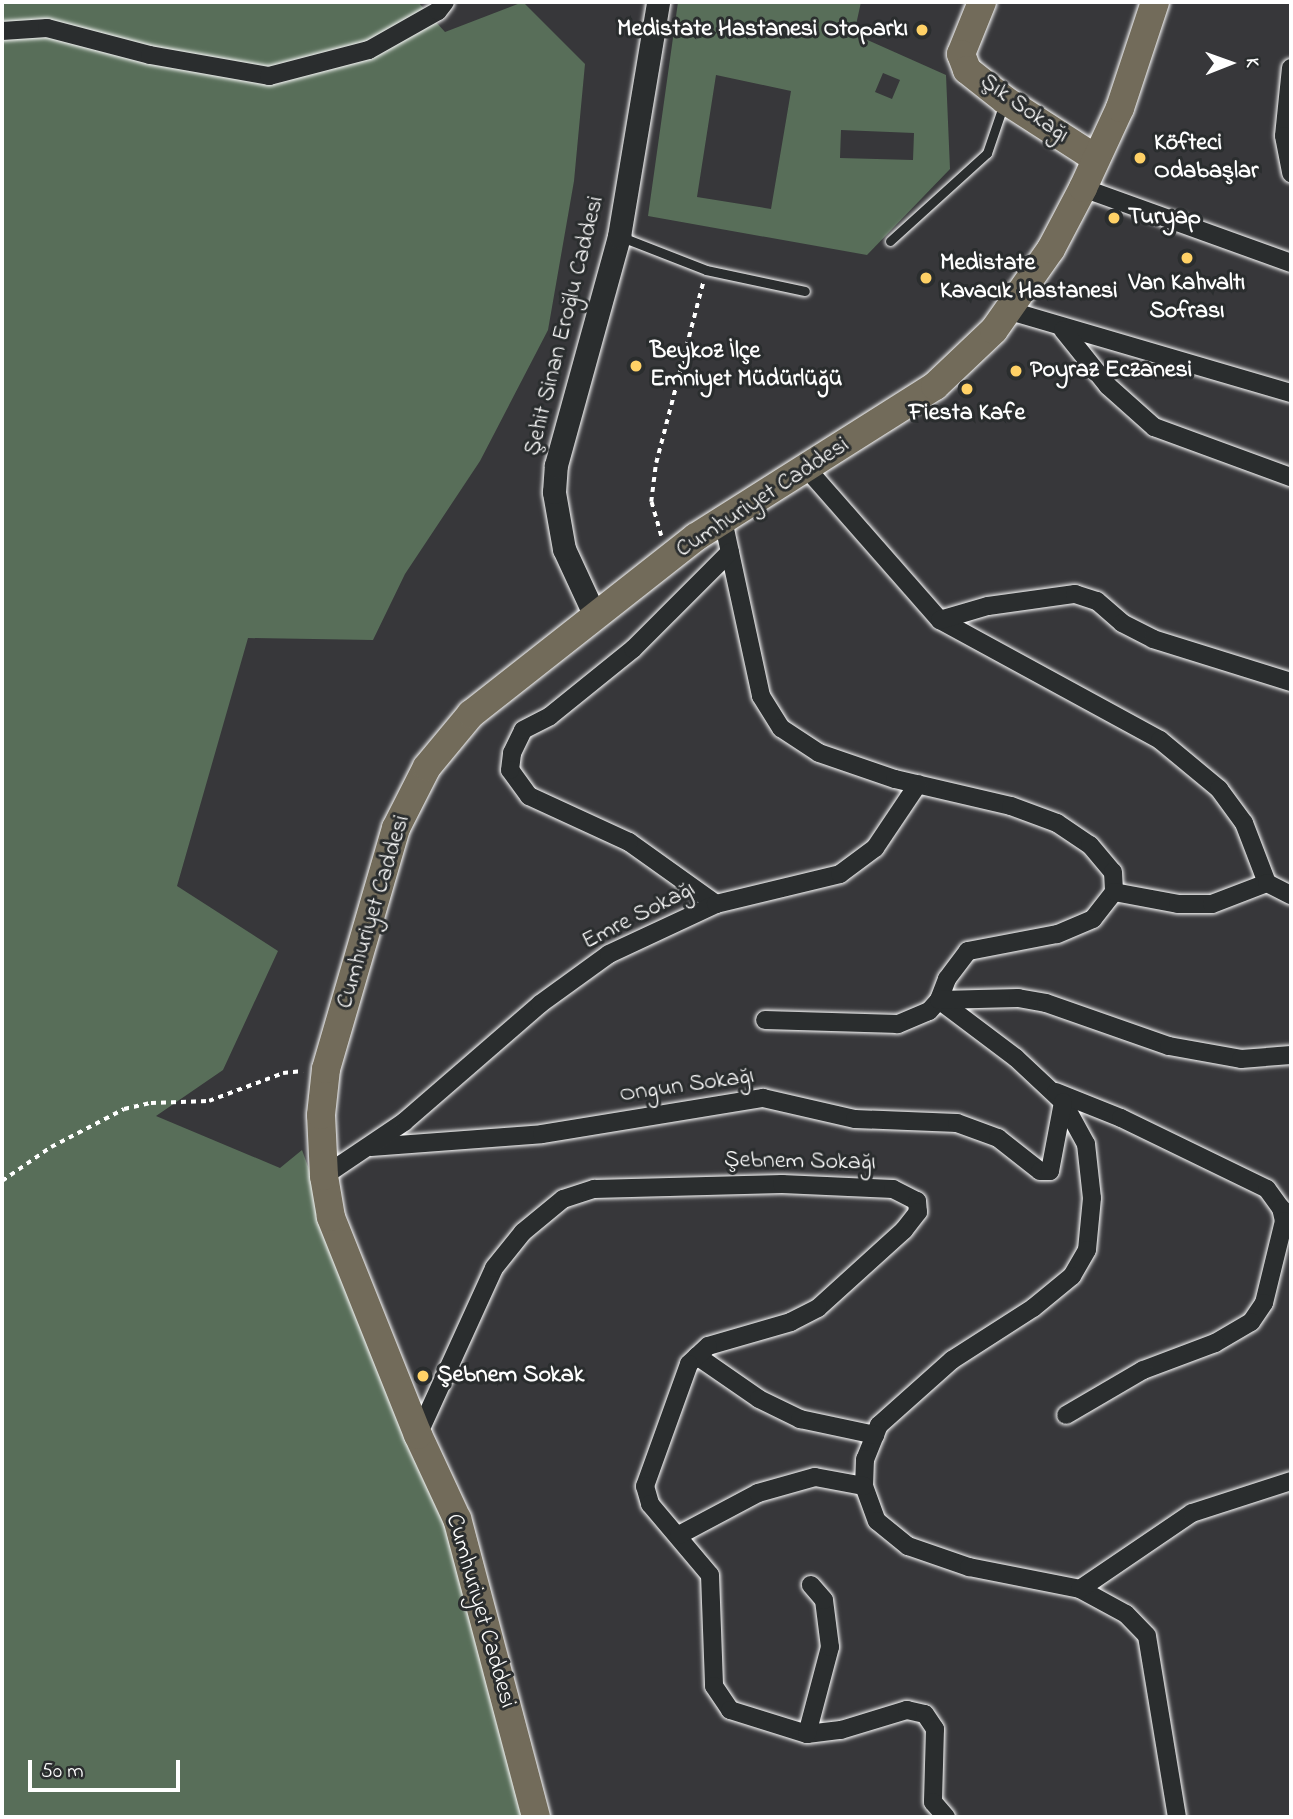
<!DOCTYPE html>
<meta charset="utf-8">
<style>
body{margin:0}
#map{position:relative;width:1293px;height:1819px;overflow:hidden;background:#37373a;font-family:"Indie Flower",sans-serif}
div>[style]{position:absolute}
.green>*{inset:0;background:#586e59}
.path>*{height:3.5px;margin-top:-1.75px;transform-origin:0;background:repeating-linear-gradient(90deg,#fff 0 5px,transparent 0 10px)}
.roads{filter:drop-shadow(0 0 2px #fff) drop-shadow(0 0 2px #fff)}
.service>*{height:9px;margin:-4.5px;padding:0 4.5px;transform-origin:4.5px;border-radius:4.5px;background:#2a2d2e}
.minor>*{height:18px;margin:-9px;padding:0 9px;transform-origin:9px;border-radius:9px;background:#2a2d2e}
.tertiary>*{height:23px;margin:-11.5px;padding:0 11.5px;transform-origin:11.5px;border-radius:11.5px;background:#2a2d2e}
.primary>*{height:28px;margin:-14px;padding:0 14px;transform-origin:14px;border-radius:14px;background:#726b5a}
.dots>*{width:19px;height:19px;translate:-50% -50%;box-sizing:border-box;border:4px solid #2a2d2e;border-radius:50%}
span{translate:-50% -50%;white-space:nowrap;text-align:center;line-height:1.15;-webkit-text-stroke:6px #2a2d2e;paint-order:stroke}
.poi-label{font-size:24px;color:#fff;font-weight:700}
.right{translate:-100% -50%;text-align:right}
.left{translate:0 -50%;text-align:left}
.street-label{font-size:24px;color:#fff}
.frame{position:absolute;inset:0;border:4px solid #fff;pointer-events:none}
.north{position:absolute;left:1195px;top:28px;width:70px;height:70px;-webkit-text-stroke:5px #2a2d2e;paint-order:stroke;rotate:89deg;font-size:19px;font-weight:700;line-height:28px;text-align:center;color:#fff}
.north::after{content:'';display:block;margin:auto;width:24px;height:32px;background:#fff;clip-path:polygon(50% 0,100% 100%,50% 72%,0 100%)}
.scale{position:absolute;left:28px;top:1760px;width:152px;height:32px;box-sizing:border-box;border:4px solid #fff;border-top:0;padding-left:9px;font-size:21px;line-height:24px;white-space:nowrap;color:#fff;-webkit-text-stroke:5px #2a2d2e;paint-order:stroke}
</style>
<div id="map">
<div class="green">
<div style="clip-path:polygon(2px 2px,418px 2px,445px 32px,523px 2px,585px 64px,574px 181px,548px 330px,480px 461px,405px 574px,373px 640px,248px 638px,177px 886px,278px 951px,223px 1070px,156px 1116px,280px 1168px,302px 1150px,384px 1374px,451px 1532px,535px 1817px,2px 1817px)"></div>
<div style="clip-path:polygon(evenodd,678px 2px,861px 2px,854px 34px,946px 75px,950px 169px,867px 255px,648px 216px,678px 2px,883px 73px,900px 80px,892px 99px,875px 92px,883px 73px,678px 2px,716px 75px,791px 91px,771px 209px,697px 197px,716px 75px,678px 2px,841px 130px,914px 133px,913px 160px,840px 158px,841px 130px)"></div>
</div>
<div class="path">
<div style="left:661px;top:536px;width:35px;rotate:-106deg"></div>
<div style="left:651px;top:502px;width:39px;rotate:-83deg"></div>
<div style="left:656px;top:463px;width:187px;rotate:-75.4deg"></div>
<div style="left:2px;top:1181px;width:60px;rotate:-34.8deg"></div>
<div style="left:51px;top:1147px;width:82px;rotate:-27.5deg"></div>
<div style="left:124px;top:1109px;width:28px;rotate:-13deg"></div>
<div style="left:151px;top:1103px;width:58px;rotate:-2deg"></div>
<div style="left:209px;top:1101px;width:79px;rotate:-20.7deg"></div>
<div style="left:283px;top:1073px;width:20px;rotate:-6deg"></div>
</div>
<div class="roads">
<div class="service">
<div style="left:619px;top:236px;width:93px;rotate:21.3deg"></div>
<div style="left:706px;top:270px;width:101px;rotate:12deg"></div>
<div style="left:890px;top:241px;width:131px;rotate:-42.2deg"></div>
<div style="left:987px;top:153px;width:53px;rotate:-71.2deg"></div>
</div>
<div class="minor">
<div style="left:2px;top:31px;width:45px;rotate:-3.8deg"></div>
<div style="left:47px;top:28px;width:106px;rotate:14.7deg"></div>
<div style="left:150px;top:55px;width:121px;rotate:10deg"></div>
<div style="left:269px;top:76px;width:103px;rotate:-14.6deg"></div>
<div style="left:369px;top:50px;width:79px;rotate:-29.5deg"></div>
<div style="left:438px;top:11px;width:11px;rotate:-52deg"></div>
<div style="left:1291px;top:68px;width:68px;rotate:95.9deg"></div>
<div style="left:1284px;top:136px;width:38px;rotate:79deg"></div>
<div style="left:1083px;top:188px;width:221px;rotate:19.8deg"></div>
<div style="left:1007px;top:310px;width:296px;rotate:16.3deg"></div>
<div style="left:1063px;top:330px;width:72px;rotate:51.2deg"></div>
<div style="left:1108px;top:386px;width:62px;rotate:41.7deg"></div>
<div style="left:1154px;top:427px;width:146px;rotate:20.1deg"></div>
<div style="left:808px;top:470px;width:200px;rotate:48.7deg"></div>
<div style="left:940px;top:620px;width:251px;rotate:28.6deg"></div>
<div style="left:1160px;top:740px;width:77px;rotate:39.7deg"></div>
<div style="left:1219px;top:789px;width:42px;rotate:53.7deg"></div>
<div style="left:1244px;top:823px;width:64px;rotate:69deg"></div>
<div style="left:723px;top:520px;width:180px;rotate:77.8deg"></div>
<div style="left:761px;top:696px;width:38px;rotate:58deg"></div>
<div style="left:781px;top:728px;width:45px;rotate:33.3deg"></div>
<div style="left:819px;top:753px;width:80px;rotate:18.9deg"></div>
<div style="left:895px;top:779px;width:119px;rotate:13.1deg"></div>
<div style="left:1011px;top:806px;width:49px;rotate:20.3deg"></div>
<div style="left:1057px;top:823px;width:40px;rotate:34deg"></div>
<div style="left:1090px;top:845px;width:35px;rotate:50deg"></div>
<div style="left:1113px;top:872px;width:20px;rotate:87deg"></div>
<div style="left:1114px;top:892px;width:34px;rotate:128deg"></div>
<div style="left:1093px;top:919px;width:39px;rotate:157deg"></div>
<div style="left:1057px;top:934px;width:91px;rotate:169.2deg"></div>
<div style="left:968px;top:951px;width:35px;rotate:127deg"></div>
<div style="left:947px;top:979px;width:22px;rotate:111deg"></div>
<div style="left:939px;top:1000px;width:15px;rotate:132deg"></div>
<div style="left:929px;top:1011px;width:34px;rotate:157deg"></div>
<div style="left:898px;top:1024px;width:133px;rotate:-178.3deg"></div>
<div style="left:940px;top:620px;width:50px;rotate:-16.3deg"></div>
<div style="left:988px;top:606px;width:88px;rotate:-7.9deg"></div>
<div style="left:1075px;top:594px;width:23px;rotate:18deg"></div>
<div style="left:1097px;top:601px;width:33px;rotate:41deg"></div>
<div style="left:1122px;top:623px;width:35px;rotate:27deg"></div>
<div style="left:1153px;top:639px;width:145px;rotate:17.3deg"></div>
<div style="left:1114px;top:892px;width:65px;rotate:10.6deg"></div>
<div style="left:1178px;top:904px;width:34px"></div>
<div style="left:1212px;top:904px;width:59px;rotate:-20.9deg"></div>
<div style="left:1267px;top:883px;width:27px;rotate:27deg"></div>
<div style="left:716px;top:904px;width:107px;rotate:-144.5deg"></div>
<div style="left:629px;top:842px;width:110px;rotate:-155.3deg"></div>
<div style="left:529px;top:796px;width:32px;rotate:-126deg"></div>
<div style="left:510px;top:770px;width:17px;rotate:-83deg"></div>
<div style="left:512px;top:753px;width:25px;rotate:-64deg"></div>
<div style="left:523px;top:730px;width:30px;rotate:-27deg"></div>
<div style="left:550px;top:716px;width:107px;rotate:-38.9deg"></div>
<div style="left:633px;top:649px;width:137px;rotate:-45deg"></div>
<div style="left:939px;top:1000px;width:96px;rotate:37deg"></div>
<div style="left:1016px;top:1058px;width:64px;rotate:43.1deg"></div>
<div style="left:1063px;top:1102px;width:48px;rotate:61.3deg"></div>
<div style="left:1086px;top:1144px;width:54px;rotate:83.7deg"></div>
<div style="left:1092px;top:1198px;width:52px;rotate:95.5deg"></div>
<div style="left:1087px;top:1250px;width:30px;rotate:120deg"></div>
<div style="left:1072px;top:1276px;width:50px;rotate:140.6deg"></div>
<div style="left:1033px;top:1308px;width:96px;rotate:147.3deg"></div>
<div style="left:952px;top:1360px;width:98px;rotate:138.3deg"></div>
<div style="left:879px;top:1425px;width:37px;rotate:112deg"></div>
<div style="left:865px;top:1459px;width:27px;rotate:92deg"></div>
<div style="left:864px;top:1486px;width:37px;rotate:70deg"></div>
<div style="left:877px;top:1521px;width:40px;rotate:39deg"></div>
<div style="left:908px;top:1546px;width:65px;rotate:19deg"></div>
<div style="left:969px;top:1567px;width:113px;rotate:11.2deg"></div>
<div style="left:1080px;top:1589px;width:52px;rotate:28.5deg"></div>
<div style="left:1126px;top:1614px;width:30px;rotate:46deg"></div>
<div style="left:1147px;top:1636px;width:183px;rotate:80.6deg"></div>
<div style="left:939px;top:1000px;width:79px;rotate:-1.5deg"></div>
<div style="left:1018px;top:998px;width:28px;rotate:10deg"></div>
<div style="left:1046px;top:1003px;width:130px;rotate:19.3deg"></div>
<div style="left:1169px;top:1046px;width:73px;rotate:10.2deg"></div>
<div style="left:1241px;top:1059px;width:50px;rotate:-4.6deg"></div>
<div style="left:1056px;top:1092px;width:70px;rotate:21.8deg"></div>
<div style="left:1121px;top:1118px;width:162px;rotate:25.9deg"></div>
<div style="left:1267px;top:1189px;width:24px;rotate:54deg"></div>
<div style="left:1281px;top:1208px;width:13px;rotate:77deg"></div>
<div style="left:1284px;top:1221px;width:84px;rotate:103.7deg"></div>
<div style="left:1264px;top:1303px;width:23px;rotate:124deg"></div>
<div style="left:1251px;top:1322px;width:42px;rotate:149.7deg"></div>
<div style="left:1215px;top:1343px;width:77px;rotate:159.4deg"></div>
<div style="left:1143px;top:1370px;width:89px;rotate:149.7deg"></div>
<div style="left:371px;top:1147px;width:171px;rotate:-4.3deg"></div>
<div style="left:542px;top:1134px;width:224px;rotate:-9.3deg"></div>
<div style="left:763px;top:1098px;width:94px;rotate:12.9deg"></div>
<div style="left:855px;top:1119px;width:102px;rotate:2.2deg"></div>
<div style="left:957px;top:1123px;width:44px;rotate:20.1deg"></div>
<div style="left:998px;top:1138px;width:53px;rotate:38.2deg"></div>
<div style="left:1040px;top:1171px;width:10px"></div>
<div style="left:1050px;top:1171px;width:70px;rotate:-79.3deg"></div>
<div style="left:324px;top:1176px;width:97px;rotate:-34deg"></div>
<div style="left:404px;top:1122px;width:180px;rotate:-40.9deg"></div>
<div style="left:540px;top:1004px;width:85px;rotate:-35.9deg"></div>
<div style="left:609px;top:954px;width:118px;rotate:-25deg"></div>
<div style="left:716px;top:904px;width:128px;rotate:-13.6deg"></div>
<div style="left:840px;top:874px;width:44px;rotate:-36.6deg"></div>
<div style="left:875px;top:848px;width:77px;rotate:-56.1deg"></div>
<div style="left:697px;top:1356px;width:75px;rotate:34.7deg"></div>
<div style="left:759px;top:1399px;width:46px;rotate:26deg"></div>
<div style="left:800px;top:1419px;width:77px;rotate:12deg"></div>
<div style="left:418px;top:1435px;width:183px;rotate:-65.5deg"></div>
<div style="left:494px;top:1268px;width:46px;rotate:-51.1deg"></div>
<div style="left:523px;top:1232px;width:52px;rotate:-39.5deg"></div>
<div style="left:563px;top:1199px;width:33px;rotate:-18deg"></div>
<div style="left:594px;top:1189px;width:188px;rotate:-1.5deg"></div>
<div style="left:782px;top:1184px;width:111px;rotate:2.6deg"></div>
<div style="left:893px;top:1189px;width:27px;rotate:27deg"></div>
<div style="left:917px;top:1201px;width:11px;rotate:85deg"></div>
<div style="left:918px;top:1212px;width:23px;rotate:128deg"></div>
<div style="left:904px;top:1230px;width:116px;rotate:137.8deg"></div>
<div style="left:818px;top:1308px;width:30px;rotate:153deg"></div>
<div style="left:791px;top:1322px;width:86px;rotate:163.9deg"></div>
<div style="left:708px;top:1346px;width:26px;rotate:137deg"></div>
<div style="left:689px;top:1364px;width:130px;rotate:109.8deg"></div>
<div style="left:645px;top:1486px;width:19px;rotate:74deg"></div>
<div style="left:650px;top:1504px;width:93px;rotate:49.8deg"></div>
<div style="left:710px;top:1575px;width:111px;rotate:87.9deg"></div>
<div style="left:714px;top:1686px;width:29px;rotate:56deg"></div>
<div style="left:730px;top:1710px;width:81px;rotate:17.3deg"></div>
<div style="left:807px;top:1734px;width:34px;rotate:-7deg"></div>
<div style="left:841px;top:1730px;width:69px;rotate:-16.9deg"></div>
<div style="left:907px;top:1710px;width:18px;rotate:13deg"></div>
<div style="left:925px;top:1714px;width:18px;rotate:56deg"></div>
<div style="left:935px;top:1729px;width:73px;rotate:91.6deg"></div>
<div style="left:933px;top:1802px;width:20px;rotate:49deg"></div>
<div style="left:679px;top:1535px;width:89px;rotate:-28deg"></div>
<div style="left:758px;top:1493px;width:59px;rotate:-15.7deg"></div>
<div style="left:815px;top:1477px;width:50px;rotate:10.4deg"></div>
<div style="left:1080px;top:1589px;width:135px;rotate:-34.2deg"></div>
<div style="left:1192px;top:1513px;width:104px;rotate:-17.9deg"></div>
<div style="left:807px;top:1734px;width:90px;rotate:-75.2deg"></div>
<div style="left:830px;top:1647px;width:47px;rotate:-97.3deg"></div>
<div style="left:824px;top:1600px;width:20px;rotate:-131deg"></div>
</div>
<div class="tertiary">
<div style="left:595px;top:616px;width:74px;rotate:-114.8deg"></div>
<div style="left:564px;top:549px;width:58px;rotate:-100deg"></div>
<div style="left:554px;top:492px;width:27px;rotate:-86deg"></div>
<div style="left:556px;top:465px;width:238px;rotate:-74.6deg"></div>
<div style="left:619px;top:236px;width:237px;rotate:-80.5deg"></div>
</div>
<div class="primary">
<div style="left:982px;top:2px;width:56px;rotate:112deg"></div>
<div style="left:961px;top:54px;width:17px;rotate:69deg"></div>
<div style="left:967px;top:70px;width:48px;rotate:38.3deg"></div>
<div style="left:1005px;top:100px;width:107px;rotate:32.8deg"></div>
<div style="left:536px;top:1817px;width:308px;rotate:-104.8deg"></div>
<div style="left:457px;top:1519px;width:93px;rotate:-114.9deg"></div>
<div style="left:418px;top:1435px;width:235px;rotate:-111.8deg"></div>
<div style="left:331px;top:1217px;width:42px;rotate:-99.7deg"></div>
<div style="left:324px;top:1176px;width:61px;rotate:-92.8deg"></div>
<div style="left:321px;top:1115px;width:46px;rotate:-83.8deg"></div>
<div style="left:326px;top:1069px;width:251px;rotate:-73.8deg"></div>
<div style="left:396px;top:828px;width:68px;rotate:-63.1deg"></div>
<div style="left:427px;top:767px;width:69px;rotate:-50.3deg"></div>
<div style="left:471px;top:714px;width:286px;rotate:-38.2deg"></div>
<div style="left:696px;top:537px;width:283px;rotate:-32.3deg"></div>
<div style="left:935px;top:386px;width:81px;rotate:-43.5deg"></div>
<div style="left:994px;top:330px;width:99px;rotate:-54.9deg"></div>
<div style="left:1051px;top:249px;width:69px;rotate:-62.3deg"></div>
<div style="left:1083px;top:188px;width:88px;rotate:-65.2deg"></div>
<div style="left:1120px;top:108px;width:112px;rotate:-71.7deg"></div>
</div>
</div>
<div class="dots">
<div style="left:922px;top:30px;background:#ffd166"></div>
<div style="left:1140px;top:158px;background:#ffd166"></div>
<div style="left:1114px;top:218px;background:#ffd166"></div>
<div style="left:1187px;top:258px;background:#ffd166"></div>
<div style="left:926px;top:278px;background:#ffd166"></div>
<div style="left:636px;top:366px;background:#ffd166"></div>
<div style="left:1016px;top:371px;background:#ffd166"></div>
<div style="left:967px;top:389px;background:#ffd166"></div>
<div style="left:423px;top:1376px;background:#ffd166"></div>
</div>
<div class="poi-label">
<span class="right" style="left:908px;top:30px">Medistate Hastanesi Otoparkı</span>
<span class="left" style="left:1154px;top:158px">Köfteci<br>Odabaşlar</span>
<span class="left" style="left:1128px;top:218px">Turyap</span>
<span class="left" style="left:940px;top:278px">Medistate<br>Kavacık Hastanesi</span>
<span style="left:1187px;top:298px">Van Kahvaltı<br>Sofrası</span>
<span class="left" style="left:650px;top:366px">Beykoz İlçe<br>Emniyet Müdürlüğü</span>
<span class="left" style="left:1030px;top:371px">Poyraz Eczanesi</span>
<span style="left:967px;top:414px">Fiesta Kafe</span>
<span class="left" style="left:437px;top:1376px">Şebnem Sokak</span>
</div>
<div class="street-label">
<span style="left:1024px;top:109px;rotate:35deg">Şık Sokağı</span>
<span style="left:565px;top:326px;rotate:-76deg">Şehit Sinan Eroğlu Caddesi</span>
<span style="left:763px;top:498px;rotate:-33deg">Cumhuriyet Caddesi</span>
<span style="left:374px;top:912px;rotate:-73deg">Cumhuriyet Caddesi</span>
<span style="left:639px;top:916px;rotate:-27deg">Emre Sokağı</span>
<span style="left:687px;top:1086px;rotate:-8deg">Ongun Sokağı</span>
<span style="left:800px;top:1162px;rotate:1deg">Şebnem Sokağı</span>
<span style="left:480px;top:1611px;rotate:74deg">Cumhuriyet Caddesi</span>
</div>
<div class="frame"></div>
<div class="north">K</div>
<div class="scale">50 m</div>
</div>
